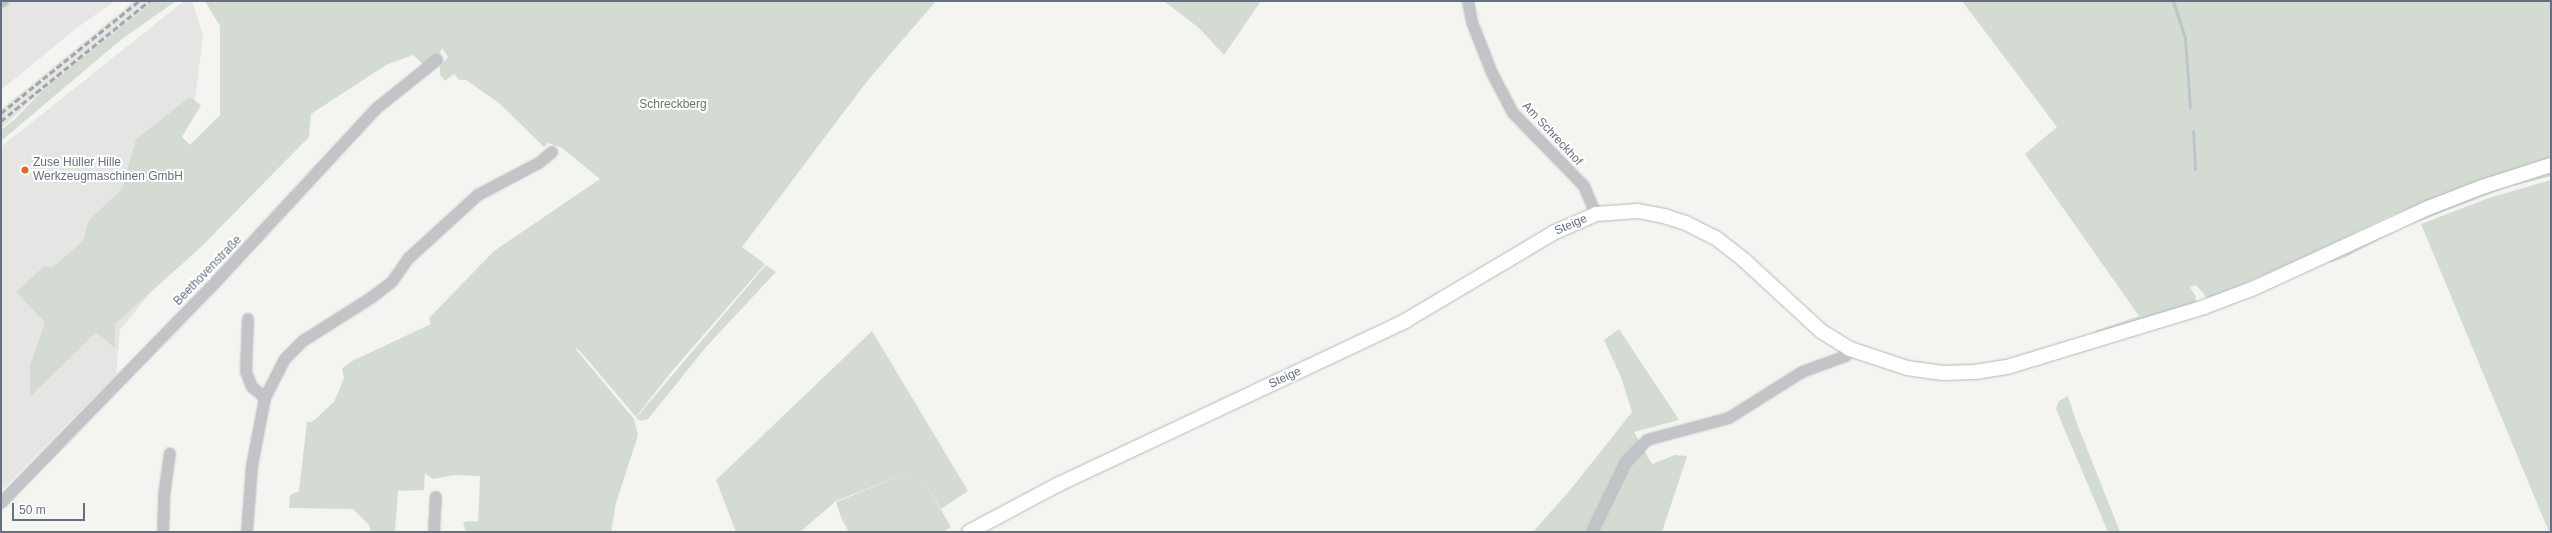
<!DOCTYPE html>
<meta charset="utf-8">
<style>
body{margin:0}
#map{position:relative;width:2552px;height:533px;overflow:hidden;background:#f4f5f0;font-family:Arial,sans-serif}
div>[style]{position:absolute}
.built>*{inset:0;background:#e5e6e4}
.green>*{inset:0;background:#d4dbd2}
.stream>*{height:3px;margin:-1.5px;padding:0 1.5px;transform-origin:1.5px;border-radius:1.5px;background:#bbc5cb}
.roads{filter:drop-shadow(0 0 1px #b4b7bc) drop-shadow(0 0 1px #b4b7bc)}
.street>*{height:10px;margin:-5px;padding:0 5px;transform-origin:5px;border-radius:5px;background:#c2c4c8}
.secondary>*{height:14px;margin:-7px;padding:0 7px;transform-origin:7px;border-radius:7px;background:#fff}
.rail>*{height:3px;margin-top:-1.5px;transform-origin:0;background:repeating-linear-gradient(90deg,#a2a6ad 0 6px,transparent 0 9px)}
.dots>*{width:11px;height:11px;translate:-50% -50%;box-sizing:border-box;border:2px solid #fff;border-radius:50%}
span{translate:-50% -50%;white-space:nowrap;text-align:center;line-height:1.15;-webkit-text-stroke:4px #fff;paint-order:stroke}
.park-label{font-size:12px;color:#647863}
.street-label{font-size:12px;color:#647081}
.poi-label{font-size:12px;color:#647081}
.left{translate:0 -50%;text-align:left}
.frame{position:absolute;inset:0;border:2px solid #647081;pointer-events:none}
.scale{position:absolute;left:12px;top:503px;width:73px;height:18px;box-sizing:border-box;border:2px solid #647081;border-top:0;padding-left:5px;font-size:12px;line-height:14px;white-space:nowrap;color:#647081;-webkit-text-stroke:3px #fff;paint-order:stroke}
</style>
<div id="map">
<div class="built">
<div style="clip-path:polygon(1px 1px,115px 1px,78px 27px,1px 90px)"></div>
<div style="clip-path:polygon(134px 1px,153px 1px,46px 87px,1px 129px,1px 109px)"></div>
<div style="clip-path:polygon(184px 1px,192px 1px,203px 36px,194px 107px,163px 128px,227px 200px,120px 330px,116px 375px,1px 491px,1px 147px)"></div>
</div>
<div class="green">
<div style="clip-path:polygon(153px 1px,176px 1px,122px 39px,1px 141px,1px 130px,15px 119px,46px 87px)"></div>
<div style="clip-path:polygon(205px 1px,936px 1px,868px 80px,742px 247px,765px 264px,672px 371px,636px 417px,581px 352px,574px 347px,634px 419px,638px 435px,616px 503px,611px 532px,466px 532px,463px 522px,478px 521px,480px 476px,454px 475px,433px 479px,425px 473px,424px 490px,398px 491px,395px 532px,371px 532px,369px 525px,353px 509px,289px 508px,290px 495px,299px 491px,307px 422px,312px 422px,334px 402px,344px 378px,342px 369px,350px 362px,431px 324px,429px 318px,494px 251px,600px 179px,562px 148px,548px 143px,544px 147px,499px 103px,466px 80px,459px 80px,454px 74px,445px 81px,440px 75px,440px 66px,448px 57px,442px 48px,437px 60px,427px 68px,413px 55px,386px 65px,311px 114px,309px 137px,200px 248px,115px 324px,115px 348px,96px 332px,30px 397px,30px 366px,45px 322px,16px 292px,43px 267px,53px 267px,83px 241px,89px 220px,122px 189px,136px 139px,190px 97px,201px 105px,182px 137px,190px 145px,220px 115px,220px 26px)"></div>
<div style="clip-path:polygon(1164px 1px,1261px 1px,1224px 55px,1199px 28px)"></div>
<div style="clip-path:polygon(1962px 1px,2551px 1px,2551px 157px,2469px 185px,2387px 217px,2305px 257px,2208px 299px,2196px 285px,2190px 287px,2196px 297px,2195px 306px,2096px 337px,2095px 331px,2139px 316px,2025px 154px,2057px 127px)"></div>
<div style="clip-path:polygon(2551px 169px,2551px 176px,2505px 188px,2425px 219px,2401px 228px,2344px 258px,2329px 263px,2327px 259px,2415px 217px)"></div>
<div style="clip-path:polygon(2551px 180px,2551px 532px,2549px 532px,2421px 224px,2489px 198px)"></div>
<div style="clip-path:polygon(766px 265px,776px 272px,706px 347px,648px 419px,641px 421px,636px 418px)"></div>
<div style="clip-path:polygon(1619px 329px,1679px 420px,1634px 432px,1652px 464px,1675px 455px,1687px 456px,1662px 532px,1533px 532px,1571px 489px,1632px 412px,1621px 377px,1604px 340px)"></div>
<div style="clip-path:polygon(872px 331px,968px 491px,941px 509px,921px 476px,951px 527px,944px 532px,849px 532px,842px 520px,836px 502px,918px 469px,836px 501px,800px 532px,736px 532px,716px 480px)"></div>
<div style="clip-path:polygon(2068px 396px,2076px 421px,2120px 532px,2108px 532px,2063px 426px,2056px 408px,2059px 401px)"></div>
</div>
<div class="stream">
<div style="left:2173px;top:1px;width:39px;rotate:72deg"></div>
<div style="left:2185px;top:38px;width:69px;rotate:85.9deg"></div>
<div style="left:2193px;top:131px;width:38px;rotate:87deg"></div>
</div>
<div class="roads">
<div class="street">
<div style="left:1468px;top:1px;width:21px;rotate:79deg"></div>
<div style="left:1472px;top:22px;width:55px;rotate:68.6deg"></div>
<div style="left:1492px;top:73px;width:45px;rotate:62.3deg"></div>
<div style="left:1513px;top:113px;width:102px;rotate:45.8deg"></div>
<div style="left:1584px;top:186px;width:30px;rotate:67deg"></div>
<div style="left:1px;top:2px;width:2px;rotate:-27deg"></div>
<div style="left:248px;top:319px;width:53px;rotate:92.2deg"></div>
<div style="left:246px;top:372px;width:16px;rotate:68deg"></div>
<div style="left:252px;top:387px;width:17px;rotate:40deg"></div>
<div style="left:1px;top:503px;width:304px;rotate:-45.8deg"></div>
<div style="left:213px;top:285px;width:241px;rotate:-47.2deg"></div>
<div style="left:377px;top:108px;width:77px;rotate:-38.7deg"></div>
<div style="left:163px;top:532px;width:36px;rotate:-88deg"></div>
<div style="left:164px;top:496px;width:43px;rotate:-82.1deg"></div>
<div style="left:247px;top:532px;width:66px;rotate:-85.7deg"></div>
<div style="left:252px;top:466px;width:69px;rotate:-79.2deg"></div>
<div style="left:265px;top:398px;width:44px;rotate:-62.9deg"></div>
<div style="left:285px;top:359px;width:25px;rotate:-45deg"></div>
<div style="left:303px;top:341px;width:80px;rotate:-32.3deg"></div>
<div style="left:371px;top:298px;width:26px;rotate:-37deg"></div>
<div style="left:392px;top:282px;width:29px;rotate:-55deg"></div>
<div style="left:409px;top:258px;width:93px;rotate:-42.4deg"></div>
<div style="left:478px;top:195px;width:69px;rotate:-27.7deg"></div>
<div style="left:539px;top:163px;width:17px;rotate:-40deg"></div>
<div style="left:434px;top:532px;width:35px;rotate:-87deg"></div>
<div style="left:1592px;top:532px;width:78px;rotate:-64.1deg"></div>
<div style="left:1626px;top:462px;width:30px;rotate:-46deg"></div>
<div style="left:1647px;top:440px;width:85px;rotate:-15deg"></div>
<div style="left:1729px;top:418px;width:86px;rotate:-32.2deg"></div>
<div style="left:1802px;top:372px;width:47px;rotate:-20deg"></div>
<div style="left:1846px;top:356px;width:8px;rotate:-60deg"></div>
</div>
<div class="secondary">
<div style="left:969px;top:532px;width:100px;rotate:-28.1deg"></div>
<div style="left:1057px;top:485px;width:385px;rotate:-25.2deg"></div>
<div style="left:1405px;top:321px;width:172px;rotate:-30.7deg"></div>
<div style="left:1553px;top:233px;width:47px;rotate:-23.8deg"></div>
<div style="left:1596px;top:214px;width:42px;rotate:-4.1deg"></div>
<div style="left:1638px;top:211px;width:26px;rotate:11deg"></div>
<div style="left:1664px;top:216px;width:23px;rotate:18deg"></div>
<div style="left:1686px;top:223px;width:34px;rotate:27deg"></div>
<div style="left:1716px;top:238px;width:36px;rotate:38deg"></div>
<div style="left:1744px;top:260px;width:105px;rotate:42.7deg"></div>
<div style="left:1821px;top:331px;width:34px;rotate:32deg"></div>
<div style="left:1850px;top:349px;width:60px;rotate:18.4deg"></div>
<div style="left:1907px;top:368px;width:36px;rotate:8deg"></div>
<div style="left:1943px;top:373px;width:32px;rotate:-2deg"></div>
<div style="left:1975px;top:372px;width:32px;rotate:-9deg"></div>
<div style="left:2007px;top:367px;width:206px;rotate:-16.9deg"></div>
<div style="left:2204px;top:307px;width:51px;rotate:-20.6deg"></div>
<div style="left:2252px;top:289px;width:194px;rotate:-24.7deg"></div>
<div style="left:2428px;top:208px;width:58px;rotate:-21.3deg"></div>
<div style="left:2482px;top:187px;width:72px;rotate:-17.7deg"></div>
</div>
</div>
<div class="rail">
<div style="left:1px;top:113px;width:178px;rotate:-39.1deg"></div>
<div style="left:1px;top:121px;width:191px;rotate:-39deg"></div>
</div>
<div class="dots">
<div style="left:25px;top:170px;background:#e06825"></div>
</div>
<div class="park-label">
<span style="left:673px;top:105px">Schreckberg</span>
</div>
<div class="street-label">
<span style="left:1552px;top:134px;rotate:47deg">Am Schreckhof</span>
<span style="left:1571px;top:225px;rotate:-24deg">Steige</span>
<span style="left:208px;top:271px;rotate:-46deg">Beethovenstraße</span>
<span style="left:1285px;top:378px;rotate:-25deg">Steige</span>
</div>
<div class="poi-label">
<span class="left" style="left:33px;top:170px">Zuse Hüller Hille<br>Werkzeugmaschinen GmbH</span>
</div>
<div class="frame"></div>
<div class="scale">50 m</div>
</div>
